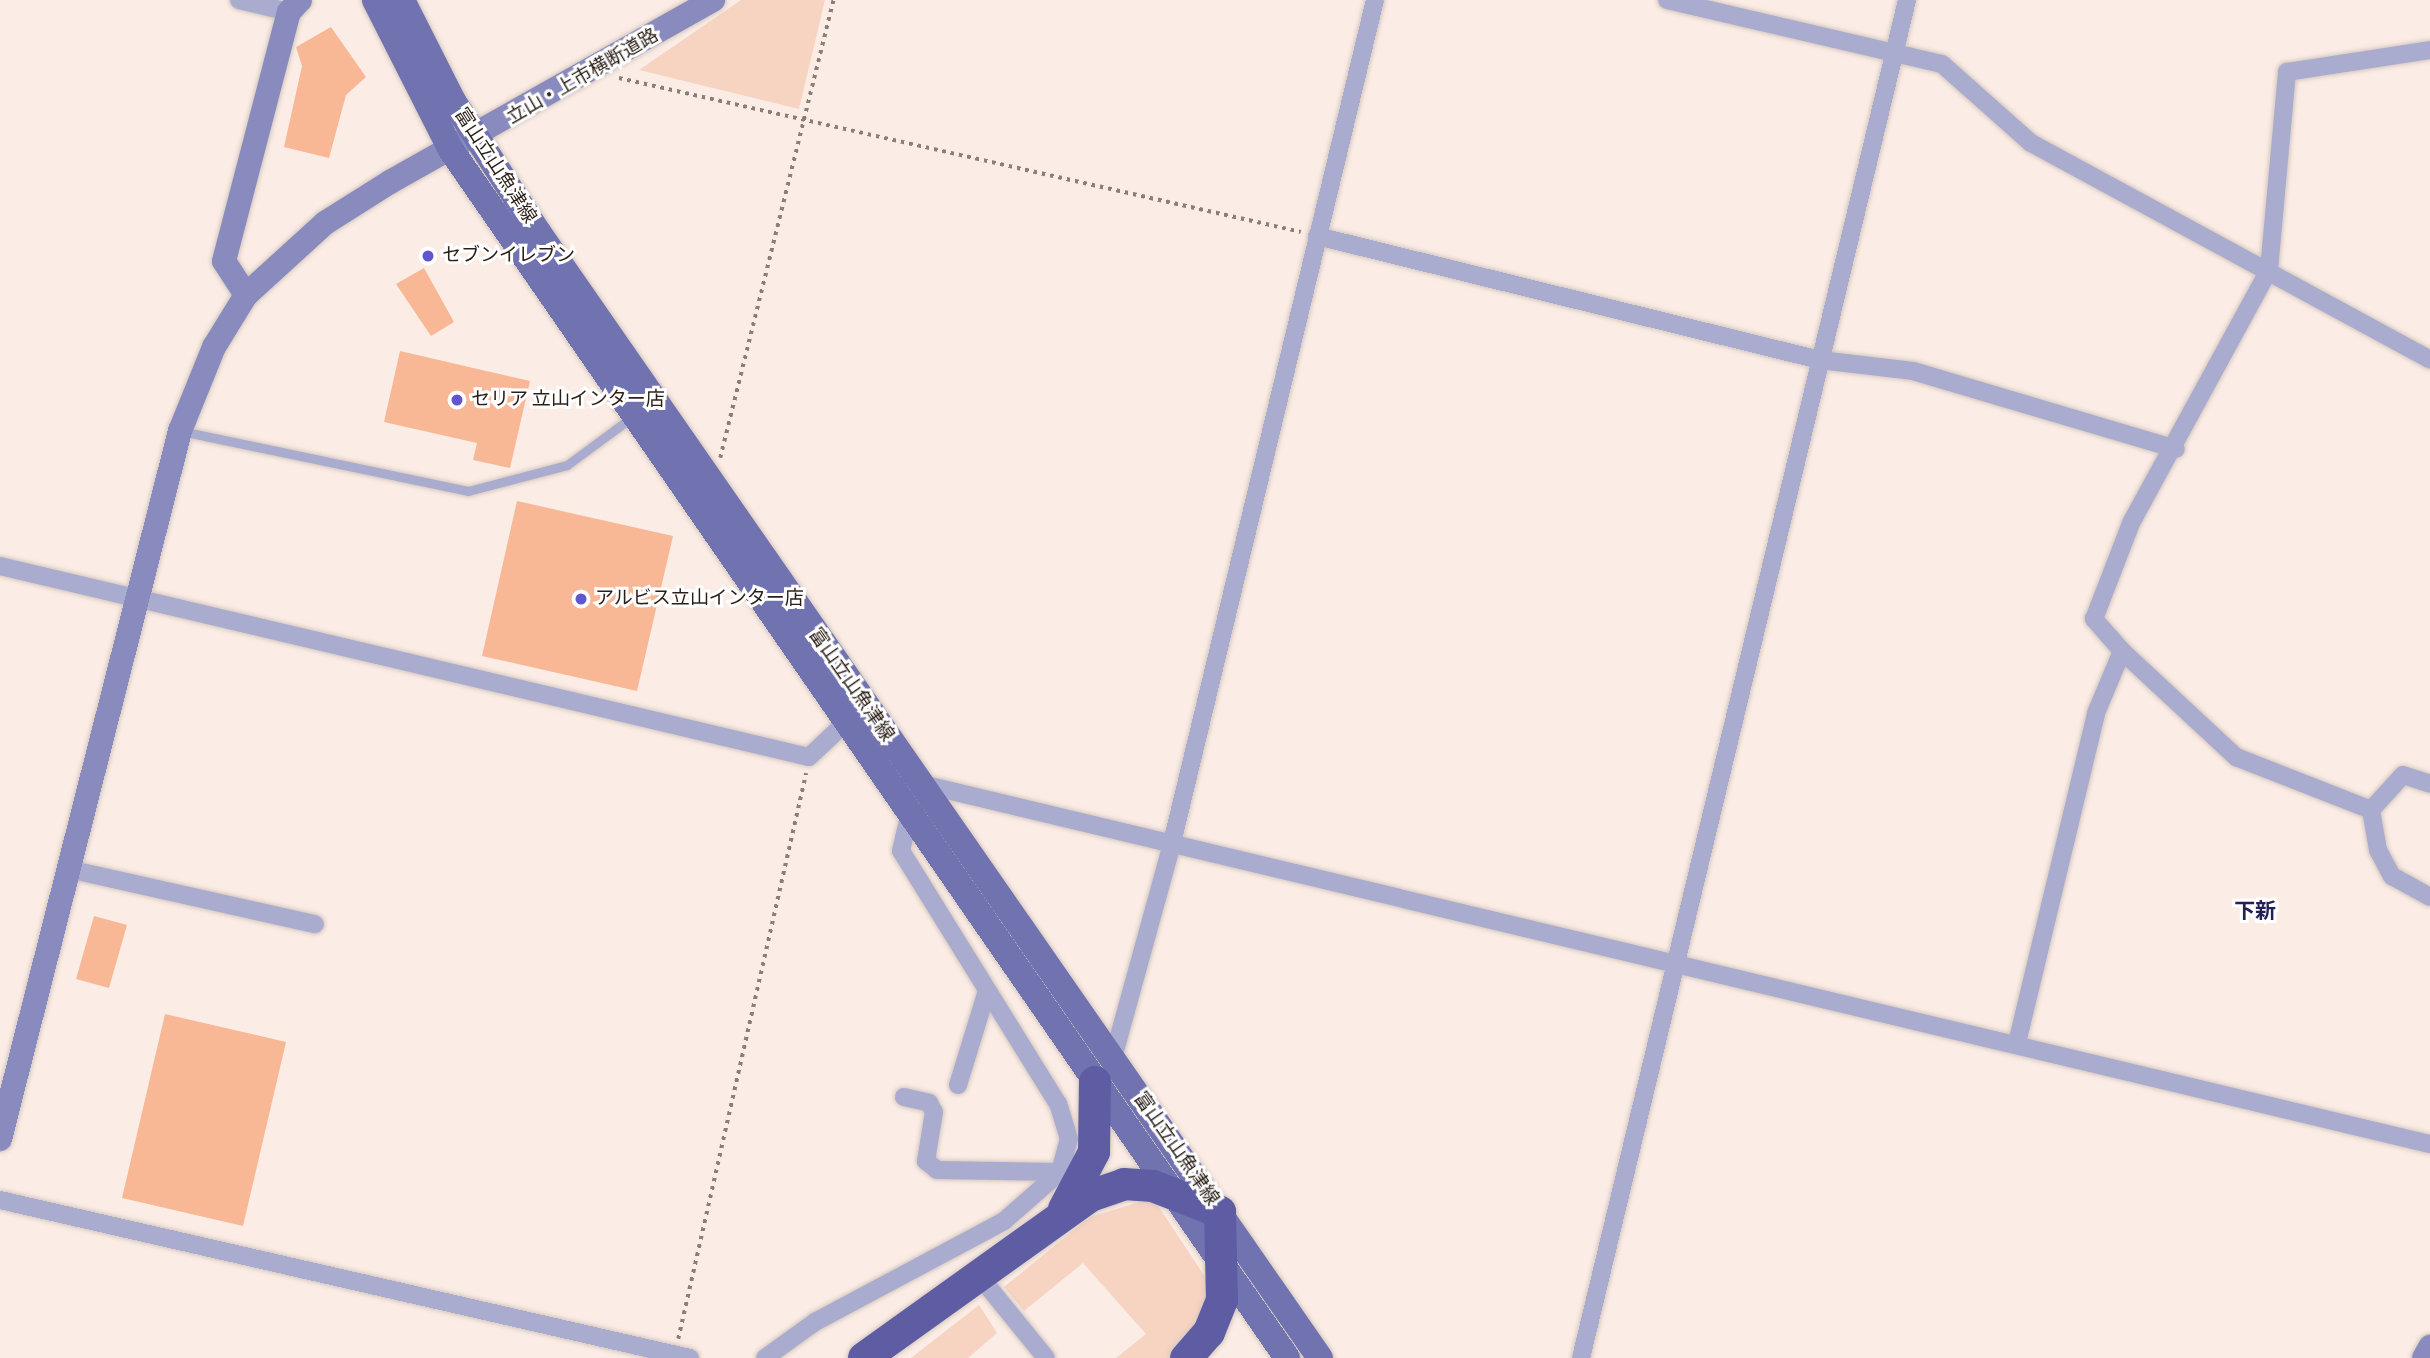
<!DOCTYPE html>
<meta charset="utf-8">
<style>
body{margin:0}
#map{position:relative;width:2430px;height:1358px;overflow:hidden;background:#fbede5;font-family:"Source Sans 3","Noto Sans JP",sans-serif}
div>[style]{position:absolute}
.green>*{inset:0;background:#f7d3c1}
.building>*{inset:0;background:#f8b795}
.path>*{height:3.5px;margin-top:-1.75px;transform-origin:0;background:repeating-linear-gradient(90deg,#8b7e77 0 3.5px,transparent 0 8.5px)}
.roads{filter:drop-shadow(0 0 2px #d5c8c0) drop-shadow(0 0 2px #d5c8c0)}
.lane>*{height:9px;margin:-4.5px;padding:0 4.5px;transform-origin:4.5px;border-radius:4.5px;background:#aaaccf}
.street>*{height:18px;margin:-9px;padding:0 9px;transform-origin:9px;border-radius:9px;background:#aaaccf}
.secondary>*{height:24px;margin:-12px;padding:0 12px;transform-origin:12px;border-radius:12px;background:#898bbe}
.primary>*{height:26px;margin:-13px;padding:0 13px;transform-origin:13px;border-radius:13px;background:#7172b0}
.highway>*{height:32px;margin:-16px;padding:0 16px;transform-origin:16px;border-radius:16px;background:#5e5da4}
.dots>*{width:19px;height:19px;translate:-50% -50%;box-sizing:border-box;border:4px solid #fff;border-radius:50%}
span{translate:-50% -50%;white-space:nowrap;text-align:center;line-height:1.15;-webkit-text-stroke:6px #fff;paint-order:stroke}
.street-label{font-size:19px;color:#2a1e17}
.poi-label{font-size:19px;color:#2a1e17}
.left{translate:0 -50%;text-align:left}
.neighbourhood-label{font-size:21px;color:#251f59;font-weight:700}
</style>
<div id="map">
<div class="green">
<div style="clip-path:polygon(741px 0,825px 0,799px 109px,639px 70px)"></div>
<div style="clip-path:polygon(1153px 1198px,1209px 1283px,1210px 1318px,1178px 1358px,1116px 1358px,1146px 1334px,1083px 1263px,1024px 1311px,1004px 1287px,1090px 1217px)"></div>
<div style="clip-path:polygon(979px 1305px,997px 1333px,968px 1358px,911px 1358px)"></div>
</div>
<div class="building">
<div style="clip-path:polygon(331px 27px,366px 77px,346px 95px,329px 158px,284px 147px,302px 66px,296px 47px)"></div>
<div style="clip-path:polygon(424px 268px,454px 322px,431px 336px,396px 284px)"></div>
<div style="clip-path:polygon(400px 351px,530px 381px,510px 468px,473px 460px,477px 443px,384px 422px)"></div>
<div style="clip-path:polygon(517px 501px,673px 536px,637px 691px,482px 656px)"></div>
<div style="clip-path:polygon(94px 916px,127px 925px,109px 988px,76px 979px)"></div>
<div style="clip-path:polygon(165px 1014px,286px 1042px,243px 1226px,122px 1198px)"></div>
</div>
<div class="path">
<div style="left:619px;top:78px;width:699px;rotate:12.72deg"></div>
<div style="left:720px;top:458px;width:472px;rotate:-76.1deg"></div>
<div style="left:678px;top:1339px;width:580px;rotate:-77.26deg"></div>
</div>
<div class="roads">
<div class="lane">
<div style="left:181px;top:431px;width:293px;rotate:11.8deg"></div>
<div style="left:468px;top:491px;width:102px;rotate:-14.7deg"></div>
<div style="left:567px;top:465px;width:81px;rotate:-36.4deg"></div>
</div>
<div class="street">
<div style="left:239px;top:0;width:51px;rotate:13.5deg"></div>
<div style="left:1667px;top:0;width:282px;rotate:13.1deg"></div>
<div style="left:1942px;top:64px;width:119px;rotate:41.6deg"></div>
<div style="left:2031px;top:143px;width:454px;rotate:28.5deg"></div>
<div style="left:1317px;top:236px;width:518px;rotate:13.85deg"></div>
<div style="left:1820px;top:360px;width:94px;rotate:6.7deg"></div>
<div style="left:1913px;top:371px;width:274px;rotate:16.5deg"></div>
<div style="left:0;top:566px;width:831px;rotate:13.28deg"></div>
<div style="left:809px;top:757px;width:48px;rotate:-43.3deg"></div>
<div style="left:2122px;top:651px;width:156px;rotate:42.9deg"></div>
<div style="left:2236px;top:757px;width:145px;rotate:21.4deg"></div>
<div style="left:2371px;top:810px;width:47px;rotate:-47.6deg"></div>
<div style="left:2403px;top:775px;width:28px;rotate:18deg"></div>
<div style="left:922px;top:784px;width:1550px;rotate:13.43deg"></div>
<div style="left:2371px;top:810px;width:41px;rotate:80.1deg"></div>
<div style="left:2378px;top:850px;width:30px;rotate:62deg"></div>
<div style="left:2392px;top:876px;width:43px;rotate:28.9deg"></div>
<div style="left:68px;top:869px;width:253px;rotate:12.6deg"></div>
<div style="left:2017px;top:1043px;width:339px;rotate:-76.5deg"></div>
<div style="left:2096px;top:713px;width:67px;rotate:-67.2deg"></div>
<div style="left:2122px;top:651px;width:43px;rotate:-131.2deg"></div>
<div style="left:2094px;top:619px;width:103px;rotate:-68.9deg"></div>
<div style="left:2131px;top:523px;width:288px;rotate:-61.4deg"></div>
<div style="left:2269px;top:270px;width:199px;rotate:-84.8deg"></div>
<div style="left:2287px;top:72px;width:145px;rotate:-8.7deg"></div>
<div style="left:1113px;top:1058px;width:219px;rotate:-74.6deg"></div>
<div style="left:1171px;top:847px;width:871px;rotate:-76.46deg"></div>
<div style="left:958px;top:1085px;width:95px;rotate:-72.9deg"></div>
<div style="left:904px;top:1097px;width:26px;rotate:13deg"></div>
<div style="left:929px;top:1103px;width:10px;rotate:61deg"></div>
<div style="left:934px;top:1112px;width:50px;rotate:99.3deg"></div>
<div style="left:926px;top:1161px;width:14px;rotate:39deg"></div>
<div style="left:937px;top:1170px;width:123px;rotate:0.9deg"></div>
<div style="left:0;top:1200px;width:708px;rotate:12.9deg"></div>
<div style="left:981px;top:1278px;width:103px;rotate:50.9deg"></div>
<div style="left:765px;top:1358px;width:62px;rotate:-35.8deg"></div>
<div style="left:815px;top:1322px;width:214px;rotate:-28.1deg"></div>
<div style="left:1004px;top:1221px;width:74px;rotate:-41.2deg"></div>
<div style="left:1060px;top:1172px;width:34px;rotate:-75deg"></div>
<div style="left:1069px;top:1139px;width:37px;rotate:-107deg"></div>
<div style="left:1058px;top:1104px;width:298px;rotate:-121.8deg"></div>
<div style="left:901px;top:851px;width:39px;rotate:-77deg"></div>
<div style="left:1581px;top:1358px;width:1397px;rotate:-76.5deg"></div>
</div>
<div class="secondary">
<div style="left:246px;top:295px;width:40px;rotate:-122.9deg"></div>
<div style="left:224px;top:261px;width:257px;rotate:-75.4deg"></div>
<div style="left:289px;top:12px;width:16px;rotate:-47deg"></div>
<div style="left:0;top:1139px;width:731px;rotate:-75.74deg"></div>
<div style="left:180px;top:431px;width:91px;rotate:-68deg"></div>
<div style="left:214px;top:347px;width:61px;rotate:-58.4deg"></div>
<div style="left:246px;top:295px;width:107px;rotate:-42.3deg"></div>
<div style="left:325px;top:223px;width:77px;rotate:-32.2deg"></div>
<div style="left:390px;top:182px;width:371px;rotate:-29.4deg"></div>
<div style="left:2424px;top:1358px;width:13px;rotate:-61deg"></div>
</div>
<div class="primary">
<div style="left:375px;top:0;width:168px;rotate:63.1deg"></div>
<div style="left:451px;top:150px;width:1469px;rotate:55.31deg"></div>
<div style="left:402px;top:0;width:113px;rotate:63.2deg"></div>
<div style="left:453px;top:101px;width:156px;rotate:57deg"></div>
<div style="left:538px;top:232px;width:1371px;rotate:55.22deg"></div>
</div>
<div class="highway">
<div style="left:1064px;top:1209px;width:64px;rotate:-62.2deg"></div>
<div style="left:1094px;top:1152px;width:70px;rotate:-89.2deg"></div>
<div style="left:864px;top:1358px;width:278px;rotate:-35.6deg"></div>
<div style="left:1090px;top:1196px;width:36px;rotate:-19deg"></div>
<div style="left:1124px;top:1184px;width:29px;rotate:4deg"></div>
<div style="left:1153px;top:1186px;width:72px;rotate:21.2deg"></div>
<div style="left:1220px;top:1212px;width:88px;rotate:88.7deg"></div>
<div style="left:1222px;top:1300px;width:35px;rotate:112deg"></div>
<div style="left:1209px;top:1332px;width:35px;rotate:131deg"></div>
</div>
</div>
<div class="dots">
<div style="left:428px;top:256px;background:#6056ce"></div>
<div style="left:457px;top:400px;background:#6056ce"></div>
<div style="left:581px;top:599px;background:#6056ce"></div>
</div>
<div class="street-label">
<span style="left:583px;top:77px;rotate:-30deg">立山・上市横断道路</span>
<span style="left:495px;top:166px;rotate:57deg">富山立山魚津線</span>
<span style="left:851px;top:685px;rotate:55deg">富山立山魚津線</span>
<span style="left:1176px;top:1149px;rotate:55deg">富山立山魚津線</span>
</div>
<div class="poi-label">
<span class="left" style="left:442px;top:256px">セブンイレブン</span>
<span class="left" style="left:471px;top:400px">セリア 立山インター店</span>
<span class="left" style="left:595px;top:599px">アルビス立山インター店</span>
</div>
<div class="neighbourhood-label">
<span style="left:2255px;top:911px">下新</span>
</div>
</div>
